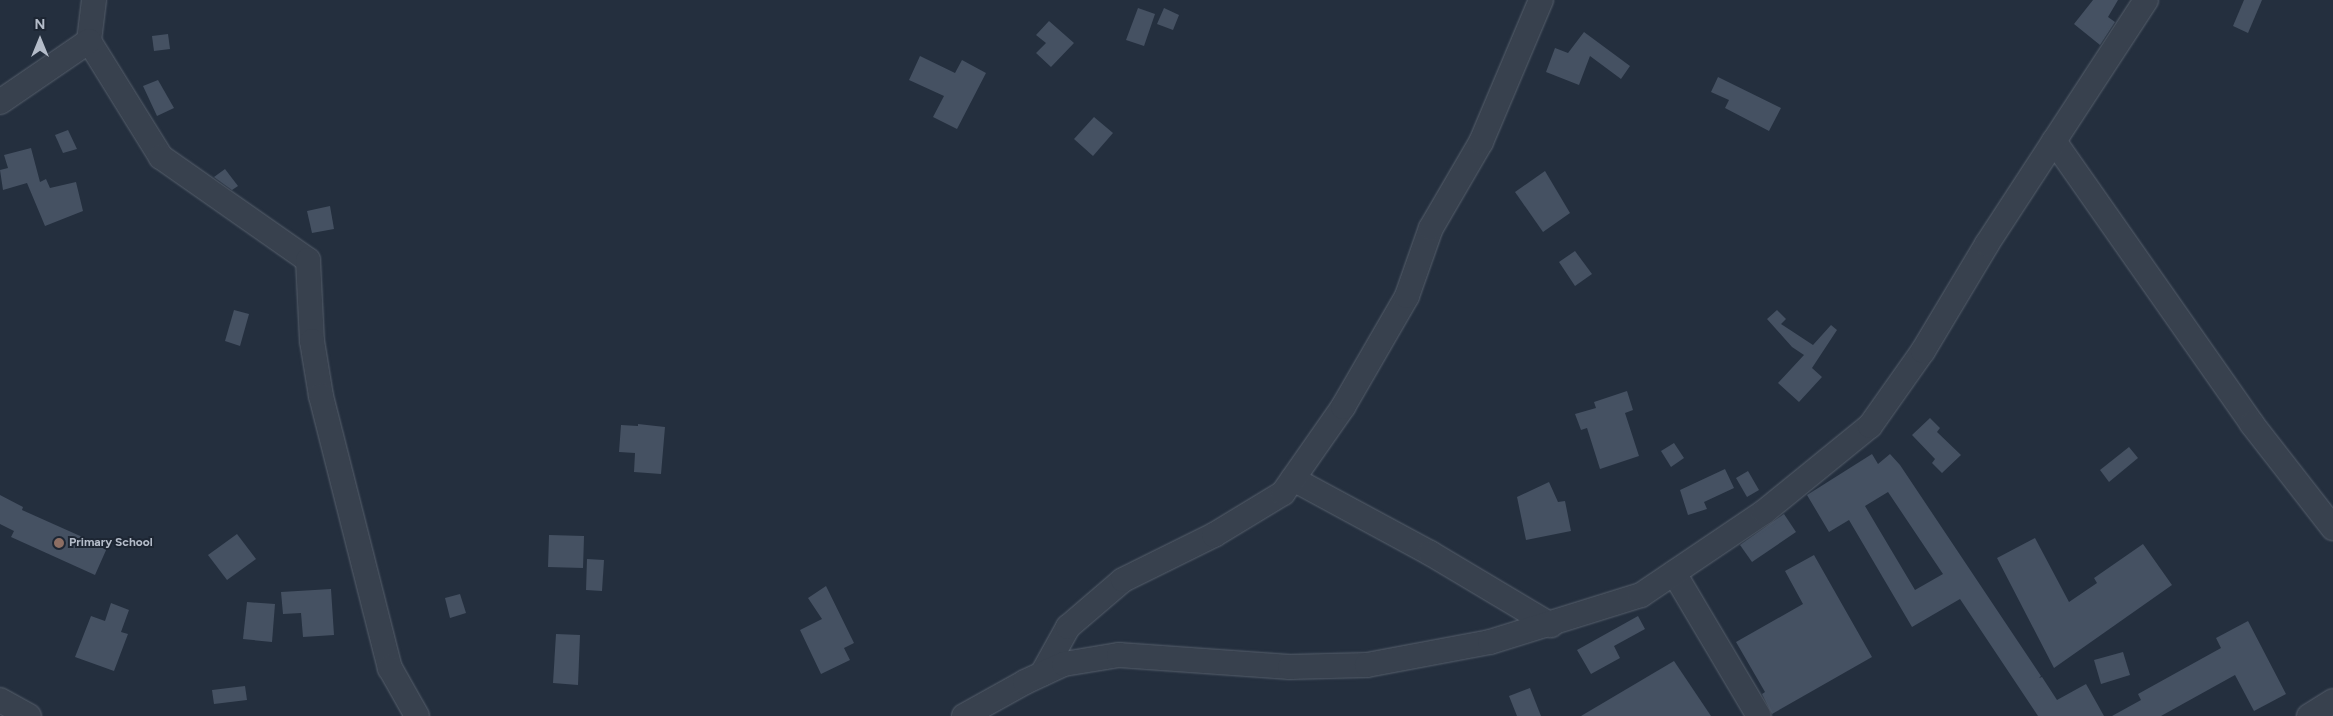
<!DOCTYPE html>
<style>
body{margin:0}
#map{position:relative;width:2333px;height:716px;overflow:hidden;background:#242f3e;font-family:Figtree,sans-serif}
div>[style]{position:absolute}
.building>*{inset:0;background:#455162}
.roads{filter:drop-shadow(0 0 1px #565f6c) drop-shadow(0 0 1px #565f6c)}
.minor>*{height:24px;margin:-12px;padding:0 12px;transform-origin:12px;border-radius:12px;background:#38414e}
.dots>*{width:14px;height:14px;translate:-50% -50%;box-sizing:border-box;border:2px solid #1d2633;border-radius:50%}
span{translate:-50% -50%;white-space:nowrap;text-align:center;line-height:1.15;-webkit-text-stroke:4px #1d2633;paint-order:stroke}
.poi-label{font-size:12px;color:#b4bcc9;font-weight:700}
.left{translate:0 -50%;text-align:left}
.north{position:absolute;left:15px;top:15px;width:50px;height:50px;-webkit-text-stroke:4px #1d2633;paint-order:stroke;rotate:0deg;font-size:14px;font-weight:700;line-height:20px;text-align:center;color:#b4bcc9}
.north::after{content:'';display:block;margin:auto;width:18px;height:22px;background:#b4bcc9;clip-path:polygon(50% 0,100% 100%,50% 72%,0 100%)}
</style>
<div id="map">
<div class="building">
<div style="clip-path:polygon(2093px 0,2118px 0,2108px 17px,2115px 22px,2100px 45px,2074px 24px)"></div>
<div style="clip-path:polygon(2244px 0,2262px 0,2248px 33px,2233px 26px)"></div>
<div style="clip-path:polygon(1138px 8px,1155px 14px,1144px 46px,1126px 40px)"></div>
<div style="clip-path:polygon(1164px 8px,1179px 15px,1173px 30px,1157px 24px)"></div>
<div style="clip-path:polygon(1049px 21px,1074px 43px,1051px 67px,1036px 53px,1046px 43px,1036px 35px)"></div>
<div style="clip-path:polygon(1584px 32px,1630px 66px,1621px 79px,1590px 56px,1579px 85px,1546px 72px,1555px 48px,1568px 53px)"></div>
<div style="clip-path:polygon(168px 34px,170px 49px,154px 51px,152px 36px)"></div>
<div style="clip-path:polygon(920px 56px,955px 73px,962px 60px,986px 73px,957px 129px,933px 117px,944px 96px,909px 80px)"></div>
<div style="clip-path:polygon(1718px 77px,1781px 108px,1769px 131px,1725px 108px,1729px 100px,1711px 92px)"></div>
<div style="clip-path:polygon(158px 80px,174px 108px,157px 116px,143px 86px)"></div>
<div style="clip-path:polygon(1094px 117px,1113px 133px,1093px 156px,1074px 139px)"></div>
<div style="clip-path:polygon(68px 130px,77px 149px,63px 153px,55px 135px)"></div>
<div style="clip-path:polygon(31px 148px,40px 182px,46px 179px,50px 188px,76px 182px,83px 211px,45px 226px,27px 183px,3px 190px,0 170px,8px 168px,4px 155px)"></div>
<div style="clip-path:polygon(225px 169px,238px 186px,232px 190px,214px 177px)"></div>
<div style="clip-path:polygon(1545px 171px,1570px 213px,1543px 232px,1515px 192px)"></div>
<div style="clip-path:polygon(330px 206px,334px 229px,312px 233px,307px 211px)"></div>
<div style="clip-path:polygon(1575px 251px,1592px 274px,1575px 286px,1559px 262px)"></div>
<div style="clip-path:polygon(234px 310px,249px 314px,240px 346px,225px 341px)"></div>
<div style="clip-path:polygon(1777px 310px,1786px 319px,1781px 324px,1813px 345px,1831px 325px,1837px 330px,1812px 368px,1822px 377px,1799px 402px,1778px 383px,1804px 355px,1792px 347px,1767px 319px)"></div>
<div style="clip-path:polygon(1627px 391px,1633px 410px,1625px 413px,1639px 456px,1600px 469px,1587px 428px,1581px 430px,1575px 414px,1596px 408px,1594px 402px)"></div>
<div style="clip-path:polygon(1930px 418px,1940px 428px,1937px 432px,1961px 455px,1942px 473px,1932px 463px,1935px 459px,1912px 435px)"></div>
<div style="clip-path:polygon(638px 424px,665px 427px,661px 474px,634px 472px,635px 453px,619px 452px,621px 425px,638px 426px)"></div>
<div style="clip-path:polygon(1674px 443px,1684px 458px,1671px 467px,1661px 451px)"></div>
<div style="clip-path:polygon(2129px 447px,2138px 458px,2109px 482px,2100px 470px)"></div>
<div style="clip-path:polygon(evenodd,1872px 454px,1878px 464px,1890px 454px,1900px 465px,2041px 676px,2039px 678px,2042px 677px,2057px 700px,2086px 684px,2104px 716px,2038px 716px,1960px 599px,1912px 627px,1849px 520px,1829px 532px,1807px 495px,1872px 454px,1888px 492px,1943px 574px,1915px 590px,1865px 506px,1888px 492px)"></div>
<div style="clip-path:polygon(1725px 469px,1734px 488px,1704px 502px,1707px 509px,1688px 515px,1680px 490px)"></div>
<div style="clip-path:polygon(1748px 471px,1759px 490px,1747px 497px,1736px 478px)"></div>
<div style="clip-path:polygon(1549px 482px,1558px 502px,1565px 501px,1571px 531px,1526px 540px,1517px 497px)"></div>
<div style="clip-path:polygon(0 495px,23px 507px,22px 510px,107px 548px,95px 575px,11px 537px,14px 531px,0 524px)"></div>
<div style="clip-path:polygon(1784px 514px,1796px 532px,1752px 562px,1740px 545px)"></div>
<div style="clip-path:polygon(237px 534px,256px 559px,227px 580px,208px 555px)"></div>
<div style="clip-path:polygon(549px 535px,584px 536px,583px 568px,548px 567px)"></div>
<div style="clip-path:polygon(2035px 538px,2069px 602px,2097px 583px,2094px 578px,2143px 544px,2172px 585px,2054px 668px,1997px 558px)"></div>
<div style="clip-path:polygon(1814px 555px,1872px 657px,1772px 714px,1762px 694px,1765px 692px,1736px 642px,1803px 604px,1785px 571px)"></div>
<div style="clip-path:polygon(587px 559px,604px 560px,602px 591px,586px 590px)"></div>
<div style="clip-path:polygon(826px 586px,854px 643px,844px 648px,850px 660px,821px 674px,800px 630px,822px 619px,808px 598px)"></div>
<div style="clip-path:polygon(331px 589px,334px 635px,303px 637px,301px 613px,283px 614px,281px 592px)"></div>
<div style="clip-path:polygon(460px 594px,466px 613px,450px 618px,445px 598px)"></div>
<div style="clip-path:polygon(247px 602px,275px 604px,272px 642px,243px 639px)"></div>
<div style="clip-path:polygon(111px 603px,129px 610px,121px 632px,128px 634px,114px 671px,75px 657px,91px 616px,105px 621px)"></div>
<div style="clip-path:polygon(1638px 616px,1645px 629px,1614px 646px,1620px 658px,1591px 674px,1577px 650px)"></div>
<div style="clip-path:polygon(2248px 621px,2286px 694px,2254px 711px,2235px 675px,2161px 716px,2112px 716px,2141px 700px,2138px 694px,2221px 648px,2216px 638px)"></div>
<div style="clip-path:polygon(556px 634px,580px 635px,578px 685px,553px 683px)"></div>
<div style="clip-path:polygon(2123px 652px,2130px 675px,2101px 684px,2094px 660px)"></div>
<div style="clip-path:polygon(1674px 661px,1711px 716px,1581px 716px)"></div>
<div style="clip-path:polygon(245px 686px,247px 700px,214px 704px,212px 690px)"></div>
<div style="clip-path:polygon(1530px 688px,1541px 716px,1517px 716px,1509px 696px)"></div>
</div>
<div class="roads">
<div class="minor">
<div style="left:94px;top:0;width:41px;rotate:97deg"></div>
<div style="left:89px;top:41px;width:137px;rotate:58.2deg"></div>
<div style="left:161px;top:157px;width:179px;rotate:35deg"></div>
<div style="left:308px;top:260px;width:81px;rotate:87.2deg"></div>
<div style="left:312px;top:341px;width:56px;rotate:80.7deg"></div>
<div style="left:321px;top:396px;width:281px;rotate:75.8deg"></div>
<div style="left:390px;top:668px;width:55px;rotate:60.6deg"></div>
<div style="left:0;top:102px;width:108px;rotate:-34.4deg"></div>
<div style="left:2054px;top:141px;width:345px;rotate:55deg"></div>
<div style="left:2252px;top:424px;width:132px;rotate:52.1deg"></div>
<div style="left:1293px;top:479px;width:156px;rotate:28.4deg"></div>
<div style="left:1430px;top:553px;width:141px;rotate:30.8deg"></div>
<div style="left:1674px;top:573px;width:166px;rotate:59.3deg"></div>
<div style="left:1042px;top:674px;width:54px;rotate:-61deg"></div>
<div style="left:1068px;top:627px;width:72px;rotate:-40.5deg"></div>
<div style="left:1123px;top:580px;width:102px;rotate:-26.3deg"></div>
<div style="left:1214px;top:535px;width:81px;rotate:-31.3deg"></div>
<div style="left:1283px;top:493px;width:105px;rotate:-55.1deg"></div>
<div style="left:1343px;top:407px;width:128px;rotate:-60deg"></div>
<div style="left:1407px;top:296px;width:72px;rotate:-70.6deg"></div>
<div style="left:1431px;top:228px;width:99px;rotate:-59.8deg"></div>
<div style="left:1481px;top:142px;width:154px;rotate:-67.1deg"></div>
<div style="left:0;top:700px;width:33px;rotate:29deg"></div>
<div style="left:964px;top:716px;width:70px;rotate:-29.1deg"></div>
<div style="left:1025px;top:682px;width:43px;rotate:-24.8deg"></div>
<div style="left:1064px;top:664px;width:56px;rotate:-9.3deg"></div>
<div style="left:1119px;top:655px;width:171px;rotate:4deg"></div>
<div style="left:1290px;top:667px;width:77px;rotate:-1.5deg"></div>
<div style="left:1367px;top:665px;width:125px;rotate:-10.6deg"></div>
<div style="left:1490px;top:642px;width:158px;rotate:-17.3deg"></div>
<div style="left:1641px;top:595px;width:148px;rotate:-34deg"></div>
<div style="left:1764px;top:512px;width:136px;rotate:-39.1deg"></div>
<div style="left:1870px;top:426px;width:92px;rotate:-54.8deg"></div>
<div style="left:1923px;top:351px;width:125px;rotate:-59.1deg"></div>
<div style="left:1987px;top:244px;width:291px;rotate:-56.9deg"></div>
<div style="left:2309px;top:716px;width:28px;rotate:-32deg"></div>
</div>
</div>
<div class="dots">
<div style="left:59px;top:543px;background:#8d6e63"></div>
</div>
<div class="poi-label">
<span class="left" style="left:69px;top:543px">Primary School</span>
</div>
<div class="north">N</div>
</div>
